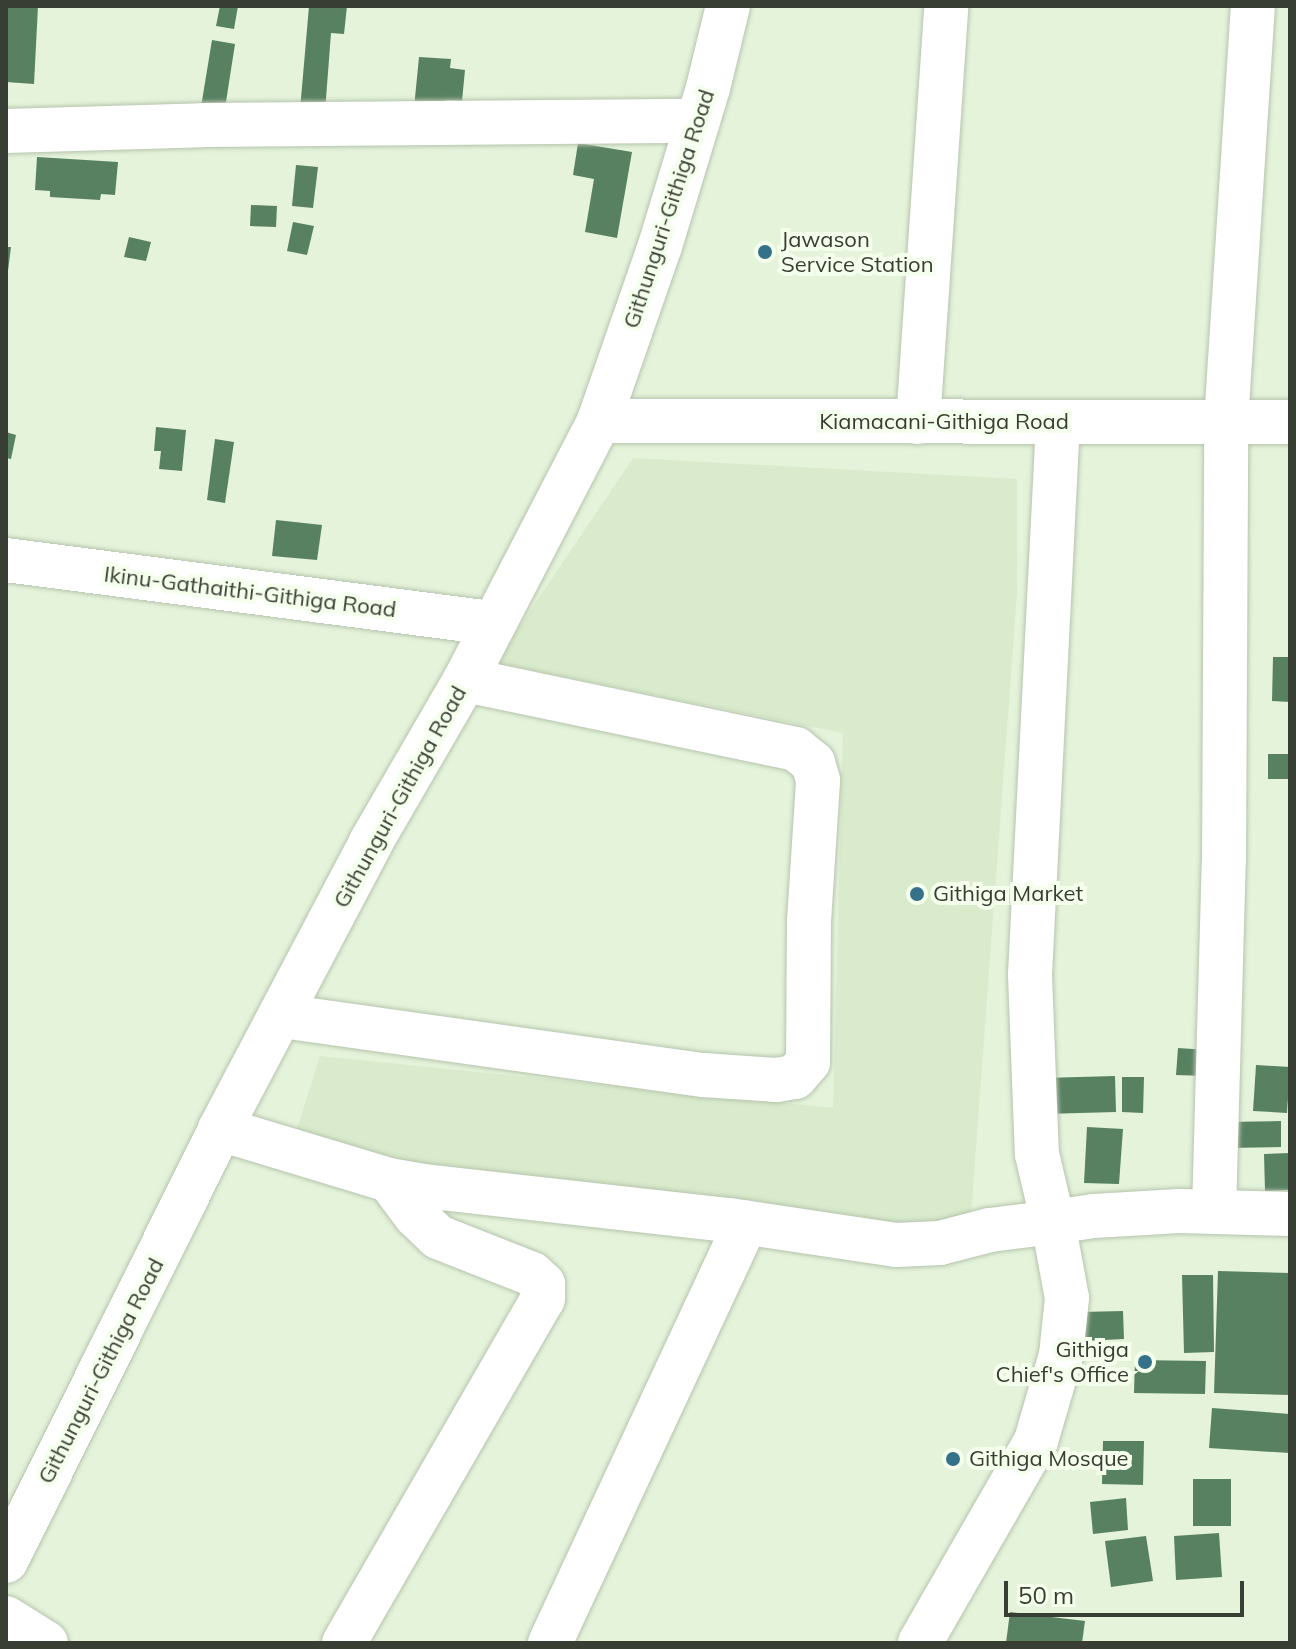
<!DOCTYPE html>
<style>
body{margin:0}
#map{position:relative;width:1296px;height:1649px;overflow:hidden;background:#e5f3db;font-family:Mulish,sans-serif}
div>[style]{position:absolute}
.built>*{inset:0;background:#d9ebcc}
.building>*{inset:0;background:#588162}
.roads{filter:drop-shadow(0 0 2px #b6c4ad) drop-shadow(0 0 2px #b6c4ad)}
.minor>*{height:44px;margin:-22px;padding:0 22px;transform-origin:22px;border-radius:22px;background:#fff}
.dots>*{width:22px;height:22px;translate:-50% -50%;box-sizing:border-box;border:4px solid #f4ffec;border-radius:50%}
span{translate:-50% -50%;white-space:nowrap;text-align:center;line-height:1.15;-webkit-text-stroke:8px #f4ffec;paint-order:stroke}
.street-label{font-size:22px;color:#393e35}
.poi-label{font-size:22px;color:#393e35}
.left{translate:0 -50%;text-align:left}
.right{translate:-100% -50%;text-align:right}
.frame{position:absolute;inset:0;border:8px solid #393e35;pointer-events:none}
.scale{position:absolute;left:1004px;top:1581px;width:240px;height:36px;box-sizing:border-box;border:4px solid #393e35;border-top:0;padding-left:10px;font-size:24px;line-height:28px;white-space:nowrap;color:#393e35;-webkit-text-stroke:6px #f4ffec;paint-order:stroke}
</style>
<div id="map">
<div class="built">
<div style="clip-path:polygon(633px 458px,1017px 479px,1017px 593px,970px 1229px,619px 1201px,433px 1174px,296px 1132px,320px 1056px,833px 1108px,843px 733px,495px 663px)"></div>
</div>
<div class="building">
<div style="clip-path:polygon(6px 6px,38px 6px,34px 84px,6px 82px)"></div>
<div style="clip-path:polygon(220px 6px,238px 6px,234px 29px,216px 26px)"></div>
<div style="clip-path:polygon(309px 6px,347px 6px,344px 34px,331px 33px,325px 112px,300px 110px)"></div>
<div style="clip-path:polygon(212px 40px,235px 44px,225px 108px,200px 113px)"></div>
<div style="clip-path:polygon(419px 57px,451px 59px,450px 68px,465px 70px,462px 101px,446px 100px,445px 111px,414px 108px)"></div>
<div style="clip-path:polygon(578px 143px,632px 152px,617px 238px,585px 232px,594px 179px,573px 175px)"></div>
<div style="clip-path:polygon(37px 157px,118px 162px,115px 195px,101px 194px,100px 200px,50px 197px,50px 191px,35px 190px)"></div>
<div style="clip-path:polygon(296px 165px,318px 167px,313px 208px,292px 206px)"></div>
<div style="clip-path:polygon(251px 205px,277px 206px,276px 227px,250px 226px)"></div>
<div style="clip-path:polygon(293px 222px,314px 226px,307px 255px,287px 251px)"></div>
<div style="clip-path:polygon(129px 237px,151px 242px,146px 261px,124px 257px)"></div>
<div style="clip-path:polygon(6px 247px,11px 247px,8px 271px,6px 271px)"></div>
<div style="clip-path:polygon(156px 427px,186px 430px,182px 471px,159px 469px,161px 451px,154px 451px)"></div>
<div style="clip-path:polygon(6px 432px,16px 435px,11px 459px,6px 458px)"></div>
<div style="clip-path:polygon(215px 439px,234px 442px,225px 503px,207px 500px)"></div>
<div style="clip-path:polygon(276px 520px,322px 525px,317px 560px,272px 556px)"></div>
<div style="clip-path:polygon(1273px 657px,1290px 657px,1290px 702px,1272px 701px)"></div>
<div style="clip-path:polygon(1268px 754px,1290px 754px,1290px 779px,1268px 779px)"></div>
<div style="clip-path:polygon(1178px 1048px,1208px 1050px,1207px 1076px,1176px 1075px)"></div>
<div style="clip-path:polygon(1256px 1065px,1290px 1067px,1287px 1113px,1253px 1111px)"></div>
<div style="clip-path:polygon(1115px 1076px,1116px 1112px,1044px 1114px,1043px 1078px)"></div>
<div style="clip-path:polygon(1122px 1077px,1144px 1077px,1143px 1113px,1122px 1112px)"></div>
<div style="clip-path:polygon(1281px 1121px,1281px 1147px,1226px 1148px,1226px 1122px)"></div>
<div style="clip-path:polygon(1087px 1127px,1123px 1129px,1119px 1184px,1084px 1183px)"></div>
<div style="clip-path:polygon(1290px 1153px,1290px 1190px,1265px 1191px,1264px 1154px)"></div>
<div style="clip-path:polygon(1218px 1271px,1290px 1273px,1290px 1395px,1214px 1393px)"></div>
<div style="clip-path:polygon(1182px 1275px,1213px 1275px,1214px 1352px,1184px 1353px)"></div>
<div style="clip-path:polygon(1123px 1311px,1124px 1339px,1083px 1341px,1082px 1312px)"></div>
<div style="clip-path:polygon(1135px 1360px,1206px 1361px,1205px 1394px,1134px 1393px)"></div>
<div style="clip-path:polygon(1212px 1408px,1290px 1414px,1290px 1453px,1209px 1448px)"></div>
<div style="clip-path:polygon(1103px 1441px,1144px 1441px,1143px 1485px,1102px 1484px)"></div>
<div style="clip-path:polygon(1193px 1479px,1231px 1479px,1231px 1526px,1193px 1526px)"></div>
<div style="clip-path:polygon(1126px 1498px,1128px 1530px,1093px 1534px,1090px 1502px)"></div>
<div style="clip-path:polygon(1219px 1533px,1222px 1577px,1176px 1580px,1174px 1536px)"></div>
<div style="clip-path:polygon(1146px 1536px,1153px 1581px,1111px 1587px,1105px 1541px)"></div>
<div style="clip-path:polygon(1010px 1612px,1085px 1621px,1082px 1643px,1006px 1643px)"></div>
</div>
<div class="roads">
<div class="minor">
<div style="left:6px;top:131px;width:197px;rotate:-1.7deg"></div>
<div style="left:203px;top:125px;width:495px;rotate:-0.5deg"></div>
<div style="left:599px;top:421px;width:691px;rotate:0.08deg"></div>
<div style="left:918px;top:422px;width:417px;rotate:-86.1deg"></div>
<div style="left:1058px;top:422px;width:554px;rotate:92.9deg"></div>
<div style="left:1030px;top:975px;width:179px;rotate:87.8deg"></div>
<div style="left:1037px;top:1154px;width:70px;rotate:76.8deg"></div>
<div style="left:1053px;top:1222px;width:41px;rotate:-8.3deg"></div>
<div style="left:1094px;top:1216px;width:85px;rotate:-3.4deg"></div>
<div style="left:1179px;top:1211px;width:111px;rotate:1.5deg"></div>
<div style="left:6px;top:560px;width:492px;rotate:7.4deg"></div>
<div style="left:282px;top:1016px;width:426px;rotate:8deg"></div>
<div style="left:704px;top:1075px;width:72px;rotate:4deg"></div>
<div style="left:776px;top:1080px;width:19px;rotate:-9deg"></div>
<div style="left:795px;top:1077px;width:20px;rotate:-49deg"></div>
<div style="left:808px;top:1062px;width:141px;rotate:-89.6deg"></div>
<div style="left:809px;top:921px;width:141px;rotate:-86.3deg"></div>
<div style="left:818px;top:780px;width:18px;rotate:-106deg"></div>
<div style="left:813px;top:763px;width:22px;rotate:-141deg"></div>
<div style="left:796px;top:749px;width:338px;rotate:-168.2deg"></div>
<div style="left:220px;top:1129px;width:177px;rotate:16.8deg"></div>
<div style="left:389px;top:1180px;width:36px;rotate:10deg"></div>
<div style="left:424px;top:1186px;width:307px;rotate:6.4deg"></div>
<div style="left:729px;top:1220px;width:169px;rotate:8.5deg"></div>
<div style="left:896px;top:1245px;width:44px;rotate:-2.6deg"></div>
<div style="left:940px;top:1243px;width:52px;rotate:-14.6deg"></div>
<div style="left:990px;top:1230px;width:64px;rotate:-7.2deg"></div>
<div style="left:1053px;top:1222px;width:77px;rotate:79.6deg"></div>
<div style="left:1067px;top:1298px;width:57px;rotate:96deg"></div>
<div style="left:1061px;top:1355px;width:90px;rotate:106.2deg"></div>
<div style="left:1036px;top:1441px;width:233px;rotate:119.9deg"></div>
<div style="left:1214px;top:1212px;width:351px;rotate:-88.4deg"></div>
<div style="left:1224px;top:861px;width:439px;rotate:-89.7deg"></div>
<div style="left:1226px;top:422px;width:417px;rotate:-86.3deg"></div>
<div style="left:6px;top:1561px;width:482px;rotate:-63.6deg"></div>
<div style="left:220px;top:1129px;width:324px;rotate:-62.2deg"></div>
<div style="left:371px;top:842px;width:187px;rotate:-59.9deg"></div>
<div style="left:465px;top:680px;width:292px;rotate:-62.6deg"></div>
<div style="left:599px;top:421px;width:185px;rotate:-70.8deg"></div>
<div style="left:660px;top:246px;width:165px;rotate:-73.1deg"></div>
<div style="left:708px;top:88px;width:84px;rotate:-76.3deg"></div>
<div style="left:6px;top:1618px;width:47px;rotate:32deg"></div>
<div style="left:344px;top:1643px;width:397px;rotate:-60deg"></div>
<div style="left:543px;top:1299px;width:15px;rotate:-90deg"></div>
<div style="left:543px;top:1284px;width:15px;rotate:-138deg"></div>
<div style="left:532px;top:1274px;width:101px;rotate:-158.5deg"></div>
<div style="left:438px;top:1237px;width:30px;rotate:-136deg"></div>
<div style="left:416px;top:1216px;width:45px;rotate:-126.9deg"></div>
<div style="left:550px;top:1643px;width:464px;rotate:-65deg"></div>
</div>
</div>
<div class="dots">
<div style="left:765px;top:252px;background:#357189"></div>
<div style="left:917px;top:894px;background:#357189"></div>
<div style="left:1145px;top:1362px;background:#357189"></div>
<div style="left:953px;top:1459px;background:#357189"></div>
</div>
<div class="street-label">
<span style="left:669px;top:209px;rotate:-72deg">Githunguri-Githiga Road</span>
<span style="left:944px;top:422px">Kiamacani-Githiga Road</span>
<span style="left:250px;top:592px;rotate:7deg">Ikinu-Gathaithi-Githiga Road</span>
<span style="left:400px;top:797px;rotate:-61deg">Githunguri-Githiga Road</span>
<span style="left:101px;top:1371px;rotate:-63deg">Githunguri-Githiga Road</span>
</div>
<div class="poi-label">
<span class="left" style="left:781px;top:252px">Jawason<br>Service Station</span>
<span class="left" style="left:933px;top:894px">Githiga Market</span>
<span class="right" style="left:1129px;top:1362px">Githiga<br>Chief's Office</span>
<span class="left" style="left:969px;top:1459px">Githiga Mosque</span>
</div>
<div class="frame"></div>
<div class="scale">50 m</div>
</div>
